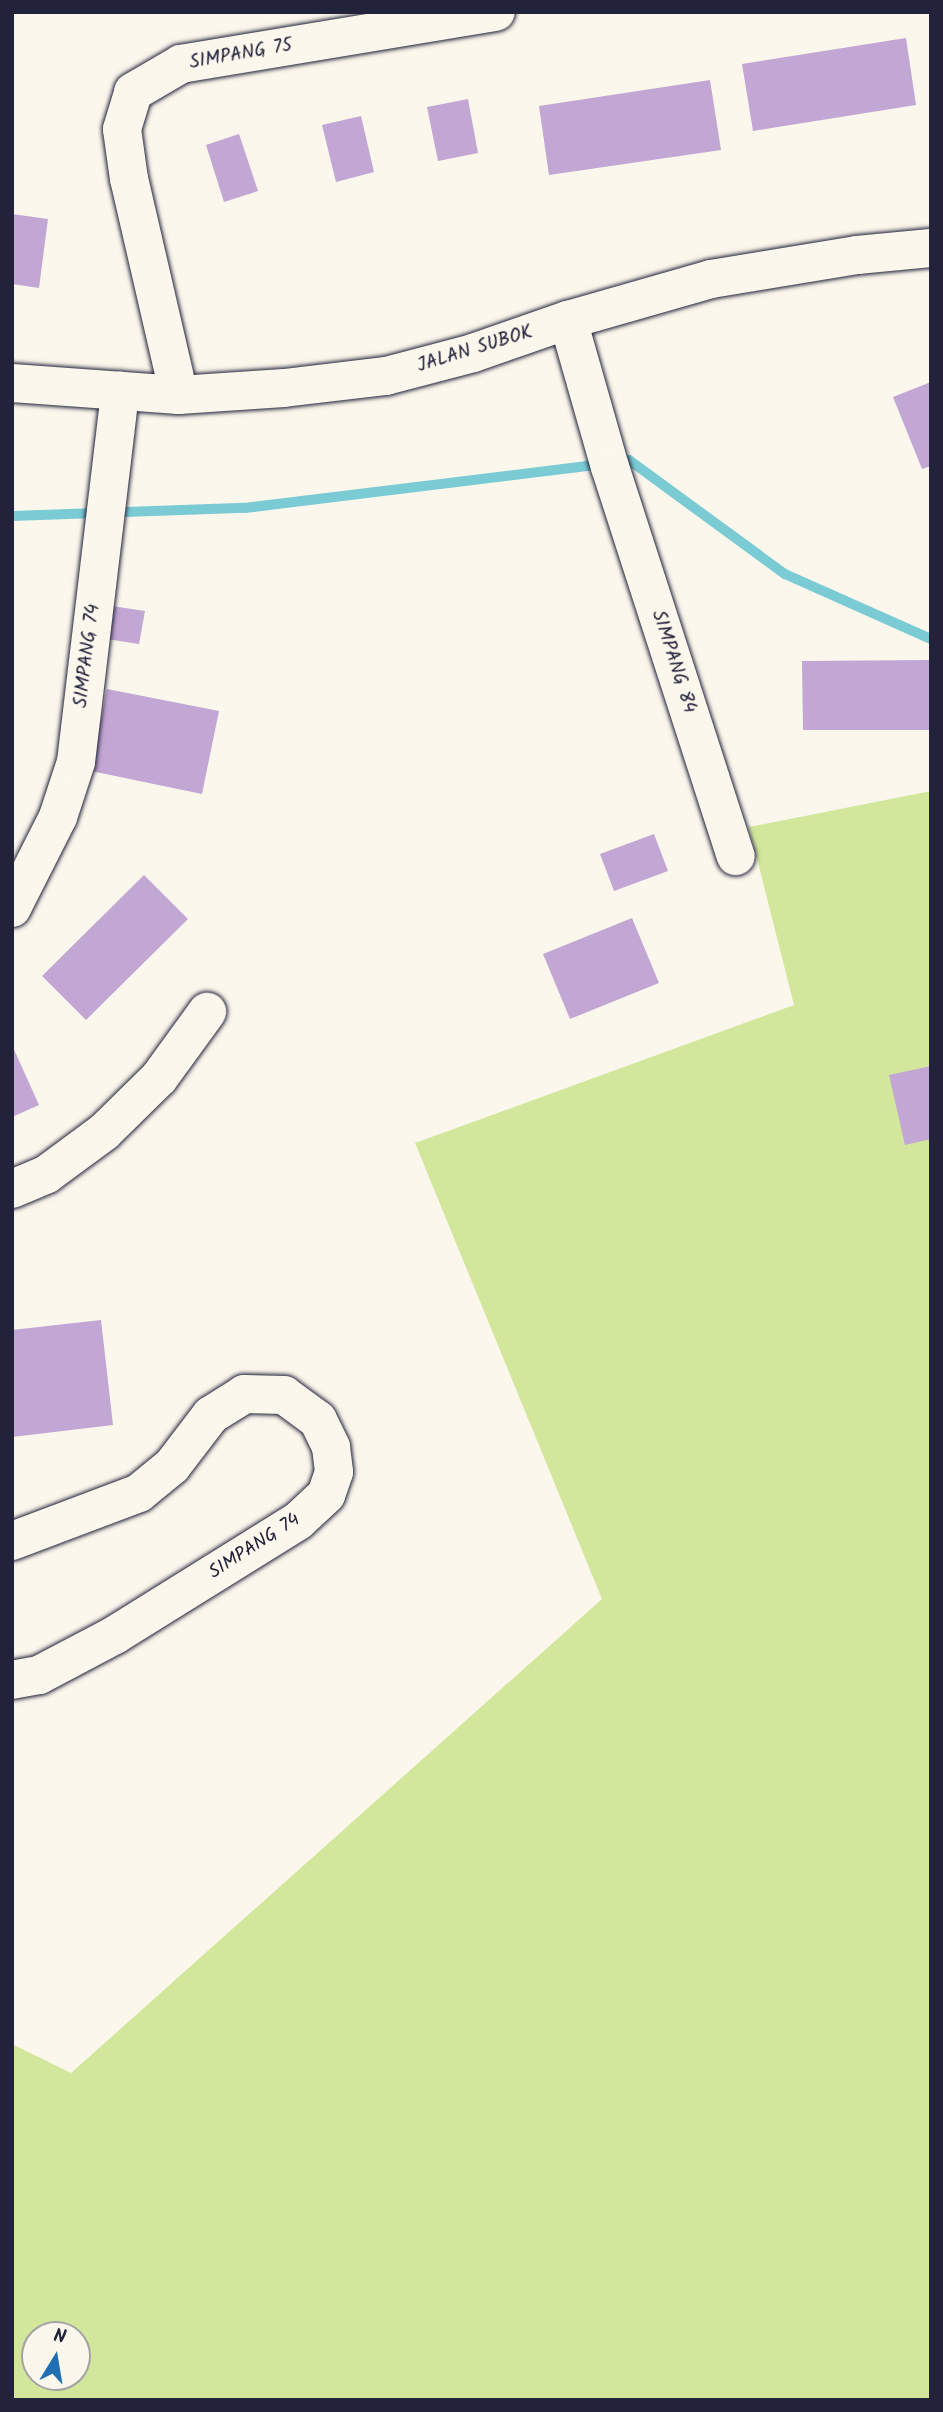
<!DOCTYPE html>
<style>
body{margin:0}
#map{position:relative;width:943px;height:2412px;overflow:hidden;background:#fbf7ec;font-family:Kalam,sans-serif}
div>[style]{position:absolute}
.green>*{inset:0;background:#d3e79c}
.stream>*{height:10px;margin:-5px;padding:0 5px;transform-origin:5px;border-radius:5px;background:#7acbd4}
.building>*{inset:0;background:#c2a6d3}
.roads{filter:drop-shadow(0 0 2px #22223b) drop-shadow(0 0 2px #22223b)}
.minor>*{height:38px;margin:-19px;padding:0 19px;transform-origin:19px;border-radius:19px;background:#fbf7ec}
.major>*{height:38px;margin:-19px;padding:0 19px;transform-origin:19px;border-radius:19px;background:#fbf7ec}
span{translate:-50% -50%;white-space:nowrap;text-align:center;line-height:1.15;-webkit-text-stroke:6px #fbf7ec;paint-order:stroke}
.street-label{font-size:19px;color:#22223b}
.frame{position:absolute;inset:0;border:14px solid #22223b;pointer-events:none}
.north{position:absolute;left:21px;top:2321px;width:70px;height:70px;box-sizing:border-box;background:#fbf7ec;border:2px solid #a4a2a5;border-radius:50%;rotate:11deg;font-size:19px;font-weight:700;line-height:28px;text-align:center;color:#22223b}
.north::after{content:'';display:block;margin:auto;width:24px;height:32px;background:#1f6fb2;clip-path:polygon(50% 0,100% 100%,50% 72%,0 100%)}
</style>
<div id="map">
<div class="green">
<div style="clip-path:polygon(evenodd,931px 791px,931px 2400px,12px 2400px,12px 2044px,71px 2073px,602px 1599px,415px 1143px,794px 1005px,749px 827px,931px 791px,35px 2335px,77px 2335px,77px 2377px,35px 2377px,35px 2335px)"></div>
</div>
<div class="stream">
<div style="left:617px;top:462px;width:12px;rotate:-9deg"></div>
<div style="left:629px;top:460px;width:193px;rotate:36.2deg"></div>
<div style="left:785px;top:574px;width:160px;rotate:24deg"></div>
<div style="left:12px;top:516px;width:233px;rotate:-2deg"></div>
<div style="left:245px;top:508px;width:359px;rotate:-7deg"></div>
</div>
<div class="building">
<div style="clip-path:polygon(906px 38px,916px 105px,753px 131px,742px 64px)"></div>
<div style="clip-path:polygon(710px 80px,721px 150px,549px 175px,539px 106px)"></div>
<div style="clip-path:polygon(468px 99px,478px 153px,438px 161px,427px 107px)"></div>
<div style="clip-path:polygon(361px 116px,374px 172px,336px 182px,322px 125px)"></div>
<div style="clip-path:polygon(239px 134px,258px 191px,224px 202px,206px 145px)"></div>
<div style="clip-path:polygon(12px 214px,48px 219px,39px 288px,12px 284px)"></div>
<div style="clip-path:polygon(931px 382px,931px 466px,922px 469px,893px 397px)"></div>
<div style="clip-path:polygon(105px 605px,145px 611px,139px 644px,100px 638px)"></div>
<div style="clip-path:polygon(931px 660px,931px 730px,803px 730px,802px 661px)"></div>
<div style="clip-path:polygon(107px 689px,219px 711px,202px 794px,91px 771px)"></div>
<div style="clip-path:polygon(654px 834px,668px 871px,614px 891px,600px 854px)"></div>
<div style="clip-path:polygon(144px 875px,188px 919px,86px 1020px,42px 976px)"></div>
<div style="clip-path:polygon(632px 918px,659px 983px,570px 1019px,543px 954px)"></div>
<div style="clip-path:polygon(12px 1045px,39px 1105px,12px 1117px)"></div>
<div style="clip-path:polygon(931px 1066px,931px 1139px,905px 1145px,889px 1075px)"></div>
<div style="clip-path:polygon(101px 1320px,113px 1425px,12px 1437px,12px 1330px)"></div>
</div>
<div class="roads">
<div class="minor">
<div style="left:568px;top:320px;width:153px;rotate:74.1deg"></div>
<div style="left:610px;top:467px;width:409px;rotate:72.1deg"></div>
<div style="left:179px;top:395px;width:222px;rotate:-103deg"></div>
<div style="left:129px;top:179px;width:50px;rotate:-98deg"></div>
<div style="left:122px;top:129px;width:39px;rotate:-73deg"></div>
<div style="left:133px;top:92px;width:56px;rotate:-30.3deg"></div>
<div style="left:181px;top:64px;width:319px;rotate:-9.4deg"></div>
<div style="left:12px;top:908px;width:102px;rotate:-63.2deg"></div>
<div style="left:58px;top:817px;width:58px;rotate:-71.9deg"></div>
<div style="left:76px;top:762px;width:374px;rotate:-83.2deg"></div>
<div style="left:12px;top:1189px;width:38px;rotate:-23deg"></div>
<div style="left:47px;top:1174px;width:71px;rotate:-36.4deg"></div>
<div style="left:104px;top:1132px;width:77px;rotate:-44.5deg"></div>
<div style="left:159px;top:1078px;width:82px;rotate:-54deg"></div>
<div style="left:12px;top:1541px;width:136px;rotate:-20.7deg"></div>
<div style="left:139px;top:1493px;width:43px;rotate:-39.3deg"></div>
<div style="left:172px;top:1466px;width:64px;rotate:-52.6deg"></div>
<div style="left:211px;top:1415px;width:39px;rotate:-32deg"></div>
<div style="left:244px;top:1394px;width:40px;rotate:1.4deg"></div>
<div style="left:284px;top:1395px;width:42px;rotate:36.3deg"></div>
<div style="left:318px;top:1420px;width:30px;rotate:64deg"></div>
<div style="left:331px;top:1447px;width:25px;rotate:83deg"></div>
<div style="left:334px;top:1472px;width:24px;rotate:109deg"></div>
<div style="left:326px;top:1495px;width:38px;rotate:137deg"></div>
<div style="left:298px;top:1521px;width:216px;rotate:148.1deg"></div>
<div style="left:115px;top:1635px;width:86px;rotate:152.2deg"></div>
<div style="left:39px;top:1675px;width:27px;rotate:170deg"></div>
</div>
<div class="major">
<div style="left:12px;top:383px;width:167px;rotate:4.1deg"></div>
<div style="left:179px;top:395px;width:105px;rotate:-3.8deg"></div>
<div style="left:284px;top:388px;width:103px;rotate:-6.7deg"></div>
<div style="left:386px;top:376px;width:90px;rotate:-14.8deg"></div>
<div style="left:473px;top:353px;width:101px;rotate:-19.2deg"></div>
<div style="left:568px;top:320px;width:149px;rotate:-16deg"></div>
<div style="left:711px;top:279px;width:148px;rotate:-9.3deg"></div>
<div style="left:857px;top:255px;width:74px;rotate:-5.4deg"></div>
</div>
</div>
<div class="street-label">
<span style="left:241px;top:55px;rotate:-10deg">SIMPANG 75</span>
<span style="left:475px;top:350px;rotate:-17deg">JALAN SUBOK</span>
<span style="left:88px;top:656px;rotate:-83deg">SIMPANG 74</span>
<span style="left:673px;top:662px;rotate:72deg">SIMPANG 84</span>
<span style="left:255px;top:1547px;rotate:-33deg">SIMPANG 74</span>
</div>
<div class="frame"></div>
<div class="north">N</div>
</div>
